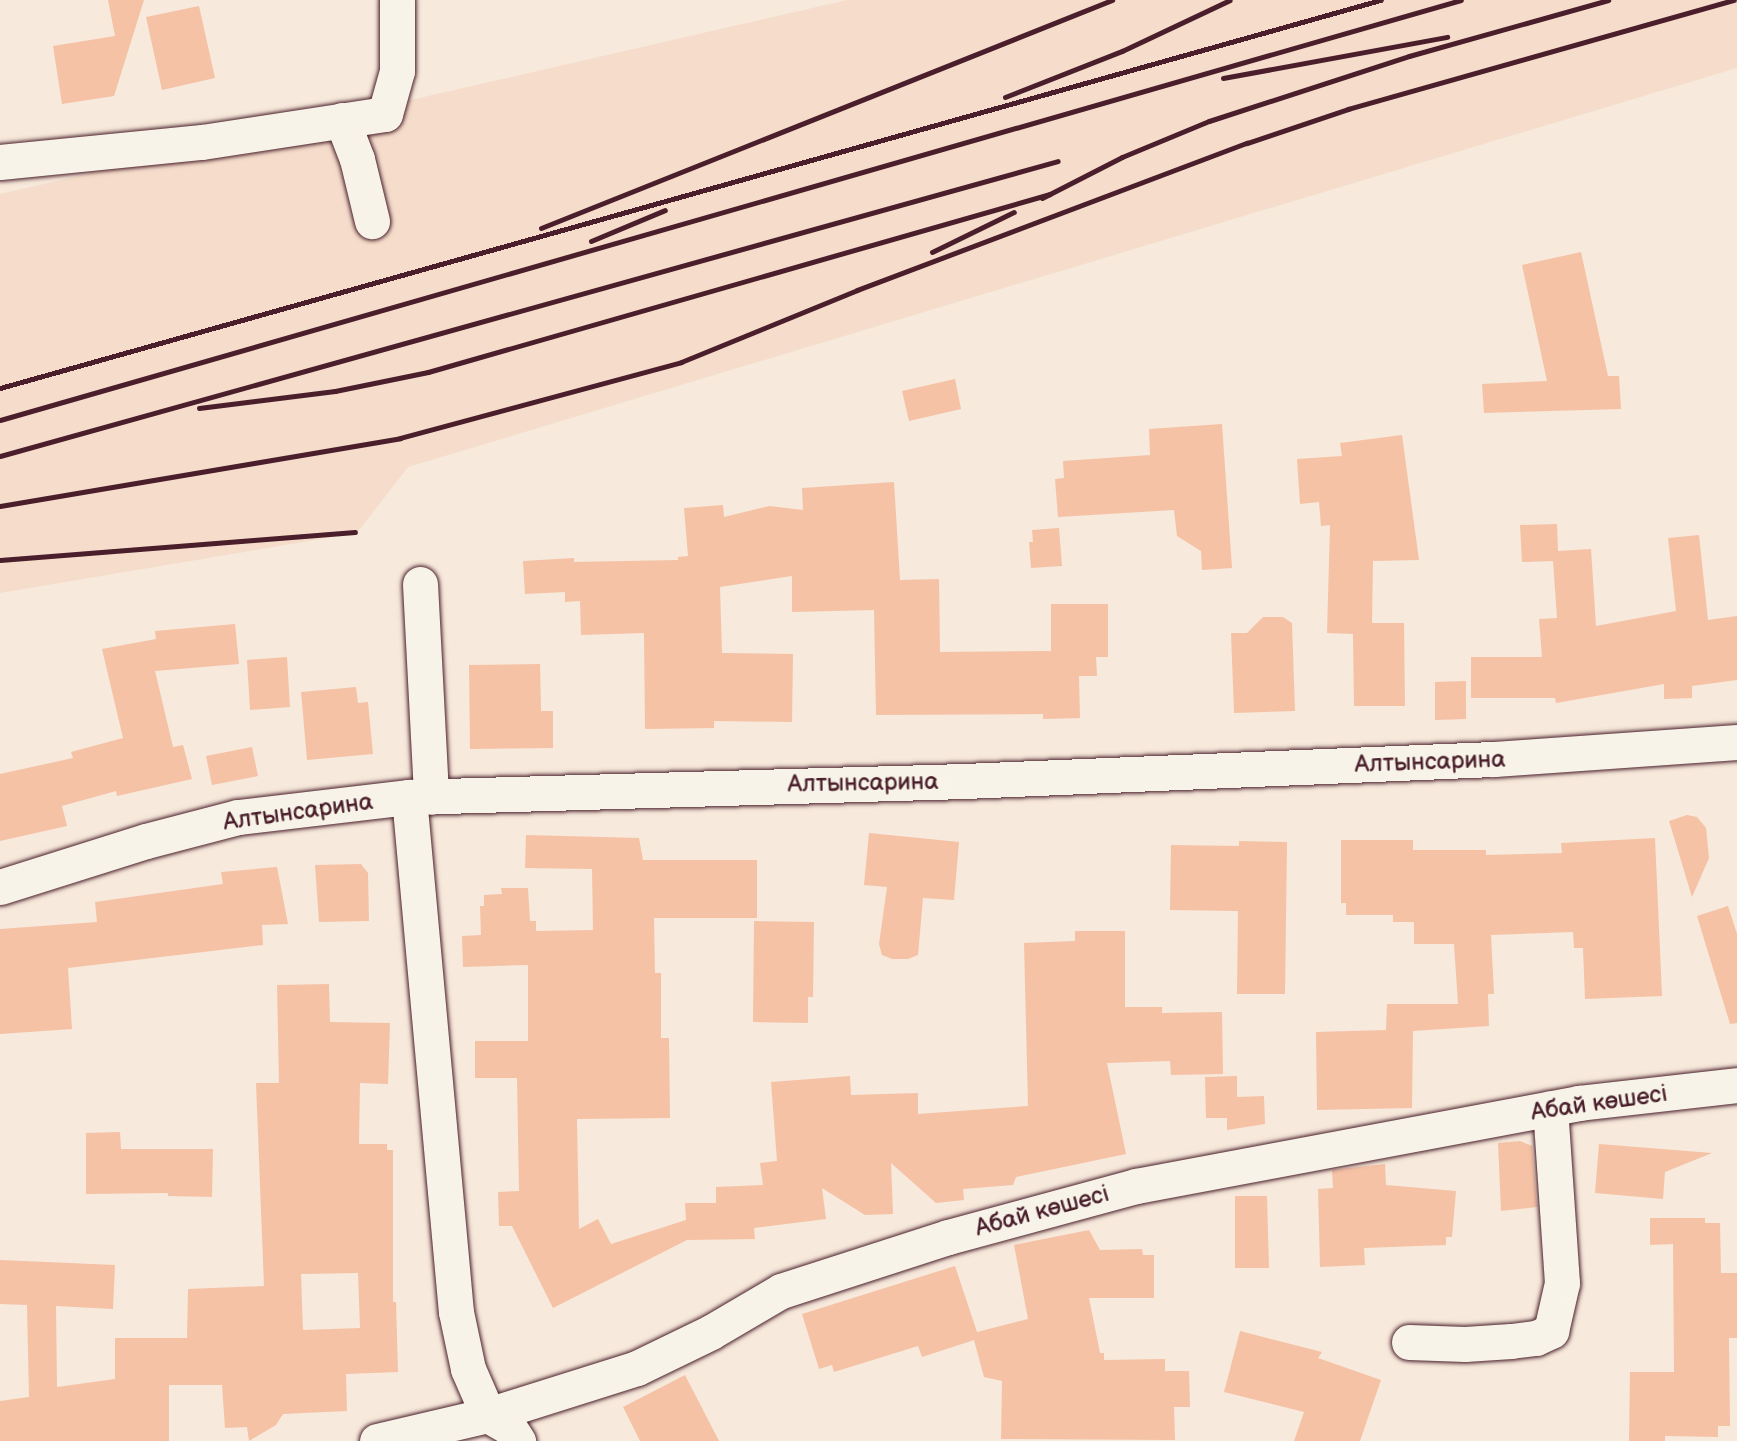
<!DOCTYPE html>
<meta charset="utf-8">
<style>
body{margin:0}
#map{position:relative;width:1737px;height:1441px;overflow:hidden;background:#f7e9db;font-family:"Balsamiq Sans",sans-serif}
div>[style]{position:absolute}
.built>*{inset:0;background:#f6ddcb}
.building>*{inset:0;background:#f5c2a6}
.roads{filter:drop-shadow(0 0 2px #4a1f2b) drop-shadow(0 0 2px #4a1f2b)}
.street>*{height:35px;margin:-17.5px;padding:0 17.5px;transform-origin:17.5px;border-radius:17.5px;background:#f7f3e8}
.rail>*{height:5px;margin:-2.5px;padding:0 2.5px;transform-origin:2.5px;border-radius:2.5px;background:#4a1f2b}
span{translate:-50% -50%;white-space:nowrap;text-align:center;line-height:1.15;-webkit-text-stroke:5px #f7f3e8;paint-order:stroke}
.street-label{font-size:24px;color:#4a1f2b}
</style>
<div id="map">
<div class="built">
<div style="clip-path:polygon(847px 0,1737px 0,1737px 68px,408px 467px,357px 533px,0 593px,0 194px)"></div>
</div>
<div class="building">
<div style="clip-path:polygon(108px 0,144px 0,114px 96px,62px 104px,53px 46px,115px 36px)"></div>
<div style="clip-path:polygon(199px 6px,215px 78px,162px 90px,146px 17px)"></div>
<div style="clip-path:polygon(1581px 252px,1608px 376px,1619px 376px,1621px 409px,1484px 413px,1482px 384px,1547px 381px,1522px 265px)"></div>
<div style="clip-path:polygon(955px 379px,961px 409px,909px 421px,902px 391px)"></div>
<div style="clip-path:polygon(1222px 424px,1232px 568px,1202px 570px,1201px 551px,1177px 536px,1174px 510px,1058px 517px,1055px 479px,1064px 478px,1063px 461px,1150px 455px,1149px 429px)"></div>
<div style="clip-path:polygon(1402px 435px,1419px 560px,1373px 561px,1372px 623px,1404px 623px,1405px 706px,1354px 706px,1353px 634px,1327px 633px,1330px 525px,1321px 526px,1319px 502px,1300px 504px,1297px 459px,1342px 456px,1340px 443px)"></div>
<div style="clip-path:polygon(894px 482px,900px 580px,939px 579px,940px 652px,1051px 651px,1051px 604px,1108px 604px,1108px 657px,1096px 657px,1097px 676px,1079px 676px,1080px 718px,1043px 719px,1043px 714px,876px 715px,874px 610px,792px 612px,792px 576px,720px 587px,722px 653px,793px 654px,792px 722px,714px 721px,714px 728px,645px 729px,644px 633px,581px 635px,580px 601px,565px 602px,565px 592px,525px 594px,523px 561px,574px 558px,574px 562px,678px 560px,678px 557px,688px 556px,684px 508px,723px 505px,724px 517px,769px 506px,803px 510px,802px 488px)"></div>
<div style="clip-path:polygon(1557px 524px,1558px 551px,1591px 549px,1596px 626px,1676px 611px,1668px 538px,1699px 535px,1708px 620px,1737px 616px,1737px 680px,1692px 686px,1692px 698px,1664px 699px,1664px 684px,1556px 703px,1555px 698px,1471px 698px,1471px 657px,1542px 657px,1539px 619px,1557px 618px,1553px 561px,1522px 562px,1520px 525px)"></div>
<div style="clip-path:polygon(1059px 528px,1062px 566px,1031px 568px,1029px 542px,1033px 542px,1032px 530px)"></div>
<div style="clip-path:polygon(1263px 617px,1283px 617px,1292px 623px,1295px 711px,1234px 713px,1231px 633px,1247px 633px)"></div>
<div style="clip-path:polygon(235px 624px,239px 664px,155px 671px,173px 747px,183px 745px,192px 779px,117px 796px,116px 791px,62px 806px,67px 826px,0 841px,0 774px,73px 758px,71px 752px,123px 738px,102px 649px,156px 639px,155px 631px)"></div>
<div style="clip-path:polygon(287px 657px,290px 707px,250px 710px,247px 660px)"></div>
<div style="clip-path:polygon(540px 664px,541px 711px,553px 711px,553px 748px,470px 749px,469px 665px)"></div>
<div style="clip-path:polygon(1466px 681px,1466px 719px,1435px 720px,1435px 682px)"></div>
<div style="clip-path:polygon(356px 687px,358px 703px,368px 702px,373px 754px,307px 760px,301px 692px)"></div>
<div style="clip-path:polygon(252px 747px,258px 776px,212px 785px,206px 756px)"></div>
<div style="clip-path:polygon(1687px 815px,1697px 817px,1706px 828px,1709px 858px,1692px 897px,1669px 821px)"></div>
<div style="clip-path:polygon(869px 833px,959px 842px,954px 900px,923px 898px,918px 955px,908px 959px,892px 959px,882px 955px,879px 944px,887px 887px,864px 885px)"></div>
<div style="clip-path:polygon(526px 835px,639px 838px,643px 860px,757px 860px,757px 918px,654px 918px,655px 973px,661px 973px,661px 1038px,669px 1038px,670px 1118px,577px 1119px,579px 1229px,598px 1219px,611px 1244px,686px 1220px,685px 1203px,716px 1203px,716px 1187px,763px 1185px,760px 1163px,777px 1161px,771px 1082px,850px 1076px,851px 1095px,918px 1093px,918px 1114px,1028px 1106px,1024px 943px,1075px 941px,1075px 931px,1125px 931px,1125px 1007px,1162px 1007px,1162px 1013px,1222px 1012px,1223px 1074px,1171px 1075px,1170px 1061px,1107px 1063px,1126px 1154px,1016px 1177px,1013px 1185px,963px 1189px,964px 1200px,936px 1203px,891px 1163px,893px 1214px,865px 1215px,822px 1188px,826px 1219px,754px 1228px,755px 1239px,687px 1240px,553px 1308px,512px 1226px,499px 1226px,498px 1192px,519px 1191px,517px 1078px,475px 1078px,475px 1041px,528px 1041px,528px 965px,463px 967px,462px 936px,481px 935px,480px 906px,484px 906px,484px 895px,502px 894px,501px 888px,528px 888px,530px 921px,536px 921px,536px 931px,593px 930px,592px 869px,525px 868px)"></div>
<div style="clip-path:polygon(1655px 838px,1662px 996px,1585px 999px,1583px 948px,1574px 948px,1573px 932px,1491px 935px,1494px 994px,1488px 994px,1489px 1026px,1413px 1031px,1412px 1108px,1317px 1110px,1316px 1032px,1386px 1030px,1387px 1004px,1458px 1004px,1454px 944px,1414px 944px,1414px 922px,1393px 922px,1393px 915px,1346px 915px,1346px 903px,1341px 903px,1341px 840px,1413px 840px,1413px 850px,1486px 850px,1486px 855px,1562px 853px,1561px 843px)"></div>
<div style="clip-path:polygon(1239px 841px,1287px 842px,1285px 994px,1237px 994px,1238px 911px,1170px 910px,1171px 845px,1239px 846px)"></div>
<div style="clip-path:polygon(361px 864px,368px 873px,369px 921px,319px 922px,315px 865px)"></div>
<div style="clip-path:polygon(277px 867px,288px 924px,262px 925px,263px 945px,68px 968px,72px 1029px,0 1034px,0 929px,97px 922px,95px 902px,223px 884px,221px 872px)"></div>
<div style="clip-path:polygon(1728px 906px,1737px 934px,1737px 1023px,1730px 1024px,1697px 916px)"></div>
<div style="clip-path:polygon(754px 921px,814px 922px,813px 997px,808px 997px,808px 1023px,753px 1022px)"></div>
<div style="clip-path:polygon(evenodd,329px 984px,330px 1022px,390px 1023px,388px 1084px,360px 1083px,359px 1144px,387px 1144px,387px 1150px,393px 1150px,393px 1302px,396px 1302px,398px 1372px,346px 1374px,347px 1411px,283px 1414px,276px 1425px,249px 1441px,247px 1427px,225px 1428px,222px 1385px,169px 1385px,169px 1441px,0 1441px,0 1401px,29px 1397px,27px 1305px,0 1304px,0 1260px,115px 1265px,113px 1309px,56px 1306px,57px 1387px,115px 1379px,115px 1338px,187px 1338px,188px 1289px,264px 1286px,256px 1083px,279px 1083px,277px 985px,329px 984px,358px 1273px,360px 1328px,303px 1330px,301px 1274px,358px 1273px)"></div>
<div style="clip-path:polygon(1237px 1076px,1237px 1097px,1264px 1096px,1265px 1124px,1227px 1130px,1227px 1118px,1206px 1118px,1205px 1077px)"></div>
<div style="clip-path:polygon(120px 1132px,121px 1149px,213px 1149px,212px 1197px,168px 1196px,168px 1193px,86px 1194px,86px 1133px)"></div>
<div style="clip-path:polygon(1520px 1141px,1532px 1146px,1537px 1207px,1501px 1211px,1498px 1143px)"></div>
<div style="clip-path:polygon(1599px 1144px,1712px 1153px,1665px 1172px,1663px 1199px,1595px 1193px)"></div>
<div style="clip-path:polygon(1385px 1164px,1386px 1185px,1456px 1191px,1452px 1237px,1446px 1237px,1446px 1245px,1364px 1248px,1365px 1265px,1320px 1267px,1318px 1189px,1333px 1188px,1332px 1170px)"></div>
<div style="clip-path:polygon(1235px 1196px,1267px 1196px,1269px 1268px,1235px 1268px)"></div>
<div style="clip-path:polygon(1650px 1218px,1705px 1218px,1705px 1223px,1720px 1223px,1721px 1273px,1737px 1273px,1737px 1338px,1729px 1338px,1730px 1426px,1718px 1426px,1718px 1437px,1665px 1436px,1665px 1441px,1629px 1441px,1630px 1372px,1674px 1372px,1673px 1244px,1650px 1245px)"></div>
<div style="clip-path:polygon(1089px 1230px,1100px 1250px,1142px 1249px,1143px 1255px,1154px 1255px,1154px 1298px,1089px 1298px,1100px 1353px,1104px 1353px,1104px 1360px,1165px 1359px,1165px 1371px,1189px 1371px,1190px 1407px,1174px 1407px,1175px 1440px,1001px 1439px,1002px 1381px,984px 1377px,974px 1340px,922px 1357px,918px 1346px,834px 1372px,832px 1365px,819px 1369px,802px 1314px,955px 1266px,977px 1332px,1028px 1319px,1014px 1245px)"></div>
<div style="clip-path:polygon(1240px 1331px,1322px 1352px,1318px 1358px,1381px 1380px,1360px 1441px,1294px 1441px,1304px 1412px,1224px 1392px)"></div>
<div style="clip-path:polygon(685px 1375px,719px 1441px,640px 1441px,623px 1407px)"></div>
</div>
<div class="roads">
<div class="street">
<div style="left:342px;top:120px;width:42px;rotate:69deg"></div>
<div style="left:357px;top:159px;width:64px;rotate:76.4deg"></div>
<div style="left:0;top:162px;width:203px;rotate:-5.7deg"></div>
<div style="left:202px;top:142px;width:185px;rotate:-8.7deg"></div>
<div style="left:385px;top:114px;width:45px;rotate:-74.4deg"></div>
<div style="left:397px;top:71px;width:71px;rotate:-90deg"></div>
<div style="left:420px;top:584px;width:213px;rotate:87deg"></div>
<div style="left:409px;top:797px;width:517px;rotate:84.79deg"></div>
<div style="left:456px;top:1312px;width:58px;rotate:78.1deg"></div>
<div style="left:468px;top:1369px;width:50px;rotate:66.5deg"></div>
<div style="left:488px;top:1415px;width:24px;rotate:30deg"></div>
<div style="left:509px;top:1427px;width:17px;rotate:57deg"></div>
<div style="left:0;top:887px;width:153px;rotate:-17.5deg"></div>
<div style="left:146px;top:841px;width:95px;rotate:-14.6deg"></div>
<div style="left:238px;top:817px;width:172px;rotate:-6.7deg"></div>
<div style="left:409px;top:797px;width:555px;rotate:-1.65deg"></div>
<div style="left:964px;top:781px;width:530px;rotate:-2.38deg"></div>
<div style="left:1494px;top:759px;width:244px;rotate:-4deg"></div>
<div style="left:1409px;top:1342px;width:56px;rotate:2deg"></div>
<div style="left:1465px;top:1344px;width:46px;rotate:-3.7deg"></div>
<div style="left:1511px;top:1341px;width:25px;rotate:-7deg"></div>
<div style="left:1536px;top:1338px;width:17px;rotate:-25deg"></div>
<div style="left:1551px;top:1331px;width:49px;rotate:-77.1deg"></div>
<div style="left:1562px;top:1283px;width:175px;rotate:-93.9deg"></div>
<div style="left:377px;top:1441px;width:114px;rotate:-13.2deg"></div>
<div style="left:488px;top:1415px;width:156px;rotate:-17.5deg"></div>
<div style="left:637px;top:1368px;width:82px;rotate:-25.9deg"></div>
<div style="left:711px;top:1332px;width:81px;rotate:-30.4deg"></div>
<div style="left:781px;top:1291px;width:176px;rotate:-17.9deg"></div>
<div style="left:948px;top:1237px;width:195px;rotate:-15.2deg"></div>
<div style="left:1136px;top:1186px;width:451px;rotate:-10.6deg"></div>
<div style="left:1579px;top:1103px;width:159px;rotate:-6.5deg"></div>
</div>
</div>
<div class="rail">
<div style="left:1223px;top:78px;width:228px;rotate:-10.4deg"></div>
<div style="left:1005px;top:97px;width:126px;rotate:-21.5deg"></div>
<div style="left:1122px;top:51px;width:119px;rotate:-25.3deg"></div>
<div style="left:1042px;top:198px;width:90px;rotate:-27.1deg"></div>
<div style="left:1122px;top:157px;width:94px;rotate:-22.5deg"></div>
<div style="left:1209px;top:121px;width:210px;rotate:-18deg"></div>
<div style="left:1409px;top:56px;width:207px;rotate:-15.7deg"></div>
<div style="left:541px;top:228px;width:615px;rotate:-21.77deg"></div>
<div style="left:591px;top:241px;width:80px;rotate:-22.7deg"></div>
<div style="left:932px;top:252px;width:91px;rotate:-26deg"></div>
<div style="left:0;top:388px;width:1434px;rotate:-15.7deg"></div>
<div style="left:199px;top:408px;width:137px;rotate:-7.1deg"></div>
<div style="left:335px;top:391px;width:95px;rotate:-11.5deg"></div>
<div style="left:428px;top:372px;width:647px;rotate:-15.97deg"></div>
<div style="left:0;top:420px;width:1520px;rotate:-16.04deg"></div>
<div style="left:0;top:456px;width:1098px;rotate:-15.58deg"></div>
<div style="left:0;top:506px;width:406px;rotate:-9.6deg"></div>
<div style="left:400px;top:438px;width:291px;rotate:-15.1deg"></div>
<div style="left:681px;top:362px;width:190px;rotate:-22.2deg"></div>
<div style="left:857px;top:290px;width:417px;rotate:-20.7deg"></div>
<div style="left:1247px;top:143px;width:107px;rotate:-18.6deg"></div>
<div style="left:1348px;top:109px;width:401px;rotate:-15.8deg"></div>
<div style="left:0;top:560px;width:356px;rotate:-4.5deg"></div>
</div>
<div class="street-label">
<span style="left:1430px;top:762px;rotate:-2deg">Алтынсарина</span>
<span style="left:863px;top:783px;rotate:-1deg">Алтынсарина</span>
<span style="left:298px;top:812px;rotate:-8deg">Алтынсарина</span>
<span style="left:1599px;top:1103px;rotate:-8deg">Абай көшесі</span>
<span style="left:1042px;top:1211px;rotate:-15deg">Абай көшесі</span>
</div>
</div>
